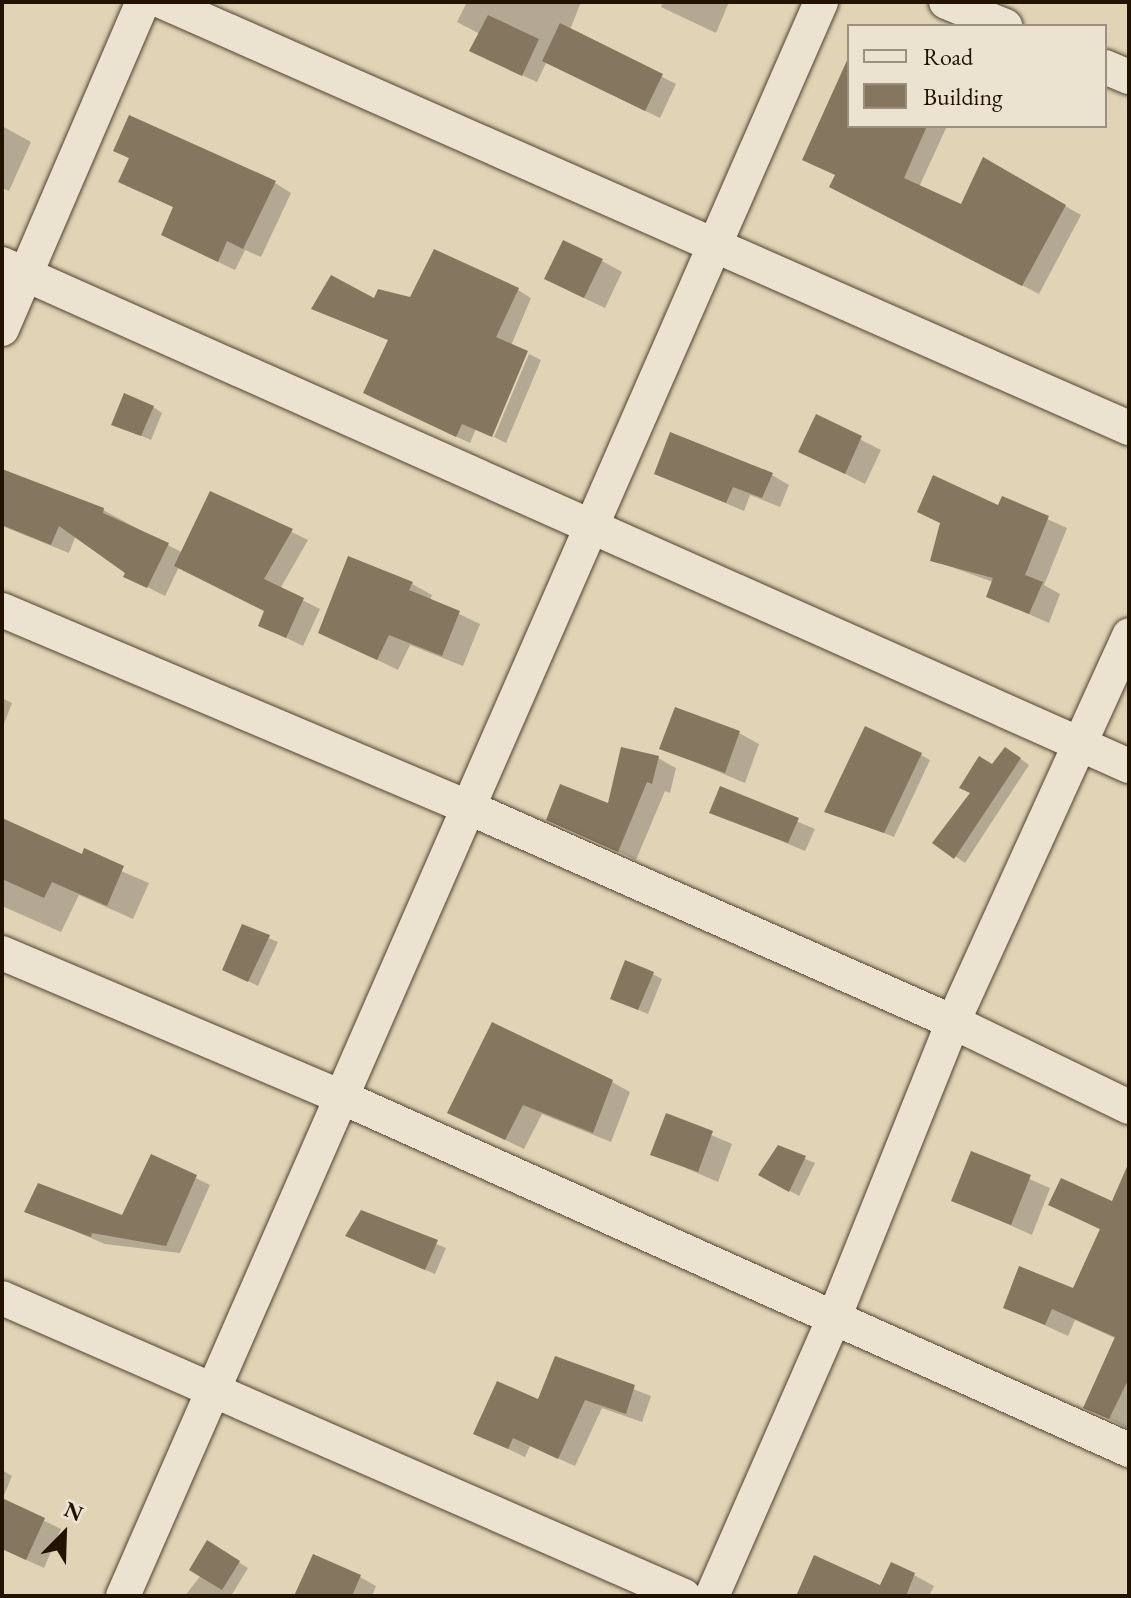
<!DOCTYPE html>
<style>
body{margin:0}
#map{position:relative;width:1131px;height:1598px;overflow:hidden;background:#e0d3b6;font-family:"EB Garamond",serif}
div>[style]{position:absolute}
.shadow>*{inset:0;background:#0003}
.building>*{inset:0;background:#85775f}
.roads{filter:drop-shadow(0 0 2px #52432e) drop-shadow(0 0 2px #52432e)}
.minor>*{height:34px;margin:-17px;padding:0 17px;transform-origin:17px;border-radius:17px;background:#ebe2d0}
span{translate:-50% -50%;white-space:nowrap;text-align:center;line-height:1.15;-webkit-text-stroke:6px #ebe2d0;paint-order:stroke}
.frame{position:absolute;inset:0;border:4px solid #221301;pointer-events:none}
.legend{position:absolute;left:847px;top:24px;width:260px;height:104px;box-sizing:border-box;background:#ebe2d0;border:2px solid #9b8f7d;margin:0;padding:10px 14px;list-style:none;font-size:24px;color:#221301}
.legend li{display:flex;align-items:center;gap:16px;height:40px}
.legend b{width:40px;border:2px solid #9b8f7d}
.north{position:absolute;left:24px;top:1494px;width:80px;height:80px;-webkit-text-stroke:6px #ebe2d0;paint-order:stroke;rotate:23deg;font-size:22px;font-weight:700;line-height:32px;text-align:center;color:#221301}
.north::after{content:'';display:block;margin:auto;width:28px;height:36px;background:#221301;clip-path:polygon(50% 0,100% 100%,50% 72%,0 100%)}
</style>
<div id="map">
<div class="shadow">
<div style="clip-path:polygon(467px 2px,581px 2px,570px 30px,676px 84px,660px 118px,546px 63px,537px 82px,486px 59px,480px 34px,457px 22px)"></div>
<div style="clip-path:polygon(663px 2px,729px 2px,716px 33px,661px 7px)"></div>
<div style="clip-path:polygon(849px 102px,849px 126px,947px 126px,919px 187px,962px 207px,984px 160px,1081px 215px,1039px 294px,848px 195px,837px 175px)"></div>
<div style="clip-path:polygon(2px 126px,31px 142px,9px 191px,2px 188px)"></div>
<div style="clip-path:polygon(115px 150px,275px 183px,291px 193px,261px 257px,245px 250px,235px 270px,181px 244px,175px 208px,120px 181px,130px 159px)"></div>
<div style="clip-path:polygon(602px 261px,622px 272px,605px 308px,567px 290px)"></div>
<div style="clip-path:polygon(518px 290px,531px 298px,470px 443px,379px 400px,390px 341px,314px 308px)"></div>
<div style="clip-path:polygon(529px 354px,541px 360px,506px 443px,494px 437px)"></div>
<div style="clip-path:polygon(153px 407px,162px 413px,151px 440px,114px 424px)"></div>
<div style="clip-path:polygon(816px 417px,881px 450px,865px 484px,800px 451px)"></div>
<div style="clip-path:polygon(2px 471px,103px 510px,183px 553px,211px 493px,308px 540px,280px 589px,320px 609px,303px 646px,260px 625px,267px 612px,179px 567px,165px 596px,126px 576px,127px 572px,76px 535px,69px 553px,2px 526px)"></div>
<div style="clip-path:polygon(656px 473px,772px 475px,789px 485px,780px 507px,750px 495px,744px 511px)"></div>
<div style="clip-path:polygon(1003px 499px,1067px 528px,1044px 585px,1060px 594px,1049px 623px,988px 596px,993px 582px,932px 560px,999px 508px)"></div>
<div style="clip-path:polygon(412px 584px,432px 595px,430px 600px,480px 624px,463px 666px,410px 645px,398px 670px,320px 632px)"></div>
<div style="clip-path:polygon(2px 698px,12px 703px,2px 729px)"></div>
<div style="clip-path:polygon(739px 733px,759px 744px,745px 783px,662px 748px)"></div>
<div style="clip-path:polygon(921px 755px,930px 760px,894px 837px,827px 811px)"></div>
<div style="clip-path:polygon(1015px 755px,1029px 765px,965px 863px,935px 842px,993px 766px)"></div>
<div style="clip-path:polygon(658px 758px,676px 768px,670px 793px,665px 791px,636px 860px,549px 819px,609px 806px)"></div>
<div style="clip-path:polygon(721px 789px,815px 829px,805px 851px,712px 812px)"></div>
<div style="clip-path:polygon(2px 820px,149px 883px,133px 919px,79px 895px,61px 932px,2px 906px)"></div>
<div style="clip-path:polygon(243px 927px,278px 942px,258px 986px,234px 974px)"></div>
<div style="clip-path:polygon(653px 974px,662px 979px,648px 1014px,622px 1003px)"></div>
<div style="clip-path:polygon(612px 1082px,630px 1092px,611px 1142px,542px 1114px,524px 1149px,450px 1113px)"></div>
<div style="clip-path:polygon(667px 1116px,732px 1144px,718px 1182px,653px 1154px)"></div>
<div style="clip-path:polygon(779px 1148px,815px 1163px,799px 1196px,761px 1175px)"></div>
<div style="clip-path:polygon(972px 1154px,1050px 1188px,1032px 1235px,954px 1200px)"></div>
<div style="clip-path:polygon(152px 1157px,210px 1185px,180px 1253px,105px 1244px,27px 1211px,124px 1218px)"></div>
<div style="clip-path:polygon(1051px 1205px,1129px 1211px,1129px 1429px,1086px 1407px,1117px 1339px,1075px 1320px,1068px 1336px,1005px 1307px,1074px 1291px,1101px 1230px)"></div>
<div style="clip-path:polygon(362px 1213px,446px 1248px,435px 1274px,357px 1241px)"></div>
<div style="clip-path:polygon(556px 1359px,651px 1396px,642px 1422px,602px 1408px,575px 1466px,530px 1446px,525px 1457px,476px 1433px,539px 1402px)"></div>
<div style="clip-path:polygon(2px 1470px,12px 1476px,2px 1500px,61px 1529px,44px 1568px,2px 1549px)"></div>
<div style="clip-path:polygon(208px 1543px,248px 1568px,231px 1596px,185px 1596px,201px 1575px)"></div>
<div style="clip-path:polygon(914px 1575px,934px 1586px,929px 1596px,804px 1596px,882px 1587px)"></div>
<div style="clip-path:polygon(360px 1577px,376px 1586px,372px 1596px,297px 1596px)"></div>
</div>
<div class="building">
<div style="clip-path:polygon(488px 15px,539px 39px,522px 76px,469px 51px)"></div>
<div style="clip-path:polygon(560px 23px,663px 74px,645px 111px,542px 61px)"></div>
<div style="clip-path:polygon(849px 56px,849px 126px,927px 126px,904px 178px,961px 204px,983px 157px,1066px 205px,1022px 286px,829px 187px,835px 175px,802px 160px)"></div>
<div style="clip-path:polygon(129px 115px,276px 181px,243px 249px,227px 241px,218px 262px,161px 235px,173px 207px,118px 182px,129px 158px,113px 151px)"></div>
<div style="clip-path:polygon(563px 240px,603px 259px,584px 298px,544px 279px)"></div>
<div style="clip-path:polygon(434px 249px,519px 288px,496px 337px,528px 351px,492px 437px,462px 424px,456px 437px,363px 393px,388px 340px,311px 309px,331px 275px,374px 298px,378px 289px,410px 297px)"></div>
<div style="clip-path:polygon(124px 393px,154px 406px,141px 436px,111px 425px)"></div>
<div style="clip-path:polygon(816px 414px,862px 436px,845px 474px,798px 452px)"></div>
<div style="clip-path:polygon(670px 432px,773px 473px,762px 498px,733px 487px,726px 503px,654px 474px)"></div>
<div style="clip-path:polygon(2px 469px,104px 508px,103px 513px,169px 543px,147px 588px,123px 577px,125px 573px,59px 526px,51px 545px,2px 525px)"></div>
<div style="clip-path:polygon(933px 475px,998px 505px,1002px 496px,1049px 516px,1025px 575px,1043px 582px,1029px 614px,986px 597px,993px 578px,930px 561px,940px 523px,917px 512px)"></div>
<div style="clip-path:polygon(210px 491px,293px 529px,264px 579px,304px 598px,286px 638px,258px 626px,264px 611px,174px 566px)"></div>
<div style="clip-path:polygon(348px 556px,413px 582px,409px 590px,460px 611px,442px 656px,389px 635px,377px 660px,318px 633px)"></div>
<div style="clip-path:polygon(675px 707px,740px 731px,725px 773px,659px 749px)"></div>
<div style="clip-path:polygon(865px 726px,922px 753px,884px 833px,824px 812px)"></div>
<div style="clip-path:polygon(621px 747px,659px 756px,652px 784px,647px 782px,618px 852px,546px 820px,560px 784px,608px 803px)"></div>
<div style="clip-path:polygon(1005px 747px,1021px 758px,954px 859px,932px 843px,970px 793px,959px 788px,979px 756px,992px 764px)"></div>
<div style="clip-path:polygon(720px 786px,799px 818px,788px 843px,709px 813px)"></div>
<div style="clip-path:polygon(2px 818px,82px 854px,84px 848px,124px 866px,107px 906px,52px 882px,44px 898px,2px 879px)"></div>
<div style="clip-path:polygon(242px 924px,270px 935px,248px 982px,222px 970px)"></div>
<div style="clip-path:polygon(625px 960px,654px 972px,638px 1010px,610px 999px)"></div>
<div style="clip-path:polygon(492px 1022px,613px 1080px,593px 1133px,523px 1105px,505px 1140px,447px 1113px)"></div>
<div style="clip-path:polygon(666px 1113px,713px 1131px,698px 1172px,650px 1155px)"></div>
<div style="clip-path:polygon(778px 1145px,806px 1156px,789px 1192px,758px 1175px)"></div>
<div style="clip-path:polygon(971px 1151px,1031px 1175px,1011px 1225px,951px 1201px)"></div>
<div style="clip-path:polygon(151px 1154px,197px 1175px,166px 1246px,92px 1233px,91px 1237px,24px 1212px,38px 1183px,122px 1215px)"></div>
<div style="clip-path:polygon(1129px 1162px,1129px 1378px,1109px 1419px,1083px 1408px,1115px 1337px,1052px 1309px,1045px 1325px,1003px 1308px,1019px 1266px,1073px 1288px,1100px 1229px,1048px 1205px,1061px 1178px,1112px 1201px)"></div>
<div style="clip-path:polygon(361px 1210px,438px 1240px,425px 1270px,345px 1236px)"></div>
<div style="clip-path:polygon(555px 1356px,635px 1385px,626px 1414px,585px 1400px,558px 1459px,513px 1438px,508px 1449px,473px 1434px,497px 1381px,538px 1399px)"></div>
<div style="clip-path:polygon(2px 1498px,45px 1518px,26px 1560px,2px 1549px)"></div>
<div style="clip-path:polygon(207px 1540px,240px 1561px,222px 1590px,189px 1570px)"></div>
<div style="clip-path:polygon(313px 1554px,361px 1575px,352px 1596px,294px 1596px)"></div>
<div style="clip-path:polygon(814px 1555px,880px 1585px,891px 1562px,915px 1573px,906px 1596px,796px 1596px)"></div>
</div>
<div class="roads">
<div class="minor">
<div style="left:163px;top:2px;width:1056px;rotate:23.8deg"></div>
<div style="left:946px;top:2px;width:64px;rotate:22.1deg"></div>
<div style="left:1105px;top:67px;width:26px;rotate:23deg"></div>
<div style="left:2px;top:264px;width:1234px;rotate:24.01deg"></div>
<div style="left:2px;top:329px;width:356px;rotate:-66.7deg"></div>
<div style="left:2px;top:610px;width:503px;rotate:22.94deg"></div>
<div style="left:465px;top:806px;width:534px;rotate:23.88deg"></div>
<div style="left:953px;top:1022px;width:195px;rotate:25.8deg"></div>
<div style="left:2px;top:953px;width:366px;rotate:23deg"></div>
<div style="left:339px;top:1096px;width:866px;rotate:24.14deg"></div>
<div style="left:2px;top:1298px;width:744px;rotate:23.6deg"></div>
<div style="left:123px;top:1596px;width:1740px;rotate:-66.35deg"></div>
<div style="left:712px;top:1596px;width:304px;rotate:-66.3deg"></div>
<div style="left:834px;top:1318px;width:319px;rotate:-68.1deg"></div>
<div style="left:953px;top:1022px;width:425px;rotate:-65.5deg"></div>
</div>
</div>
<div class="frame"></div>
<ul class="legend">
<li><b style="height:10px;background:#ebe2d0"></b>Road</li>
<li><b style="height:22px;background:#85775f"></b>Building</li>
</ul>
<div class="north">N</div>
</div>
